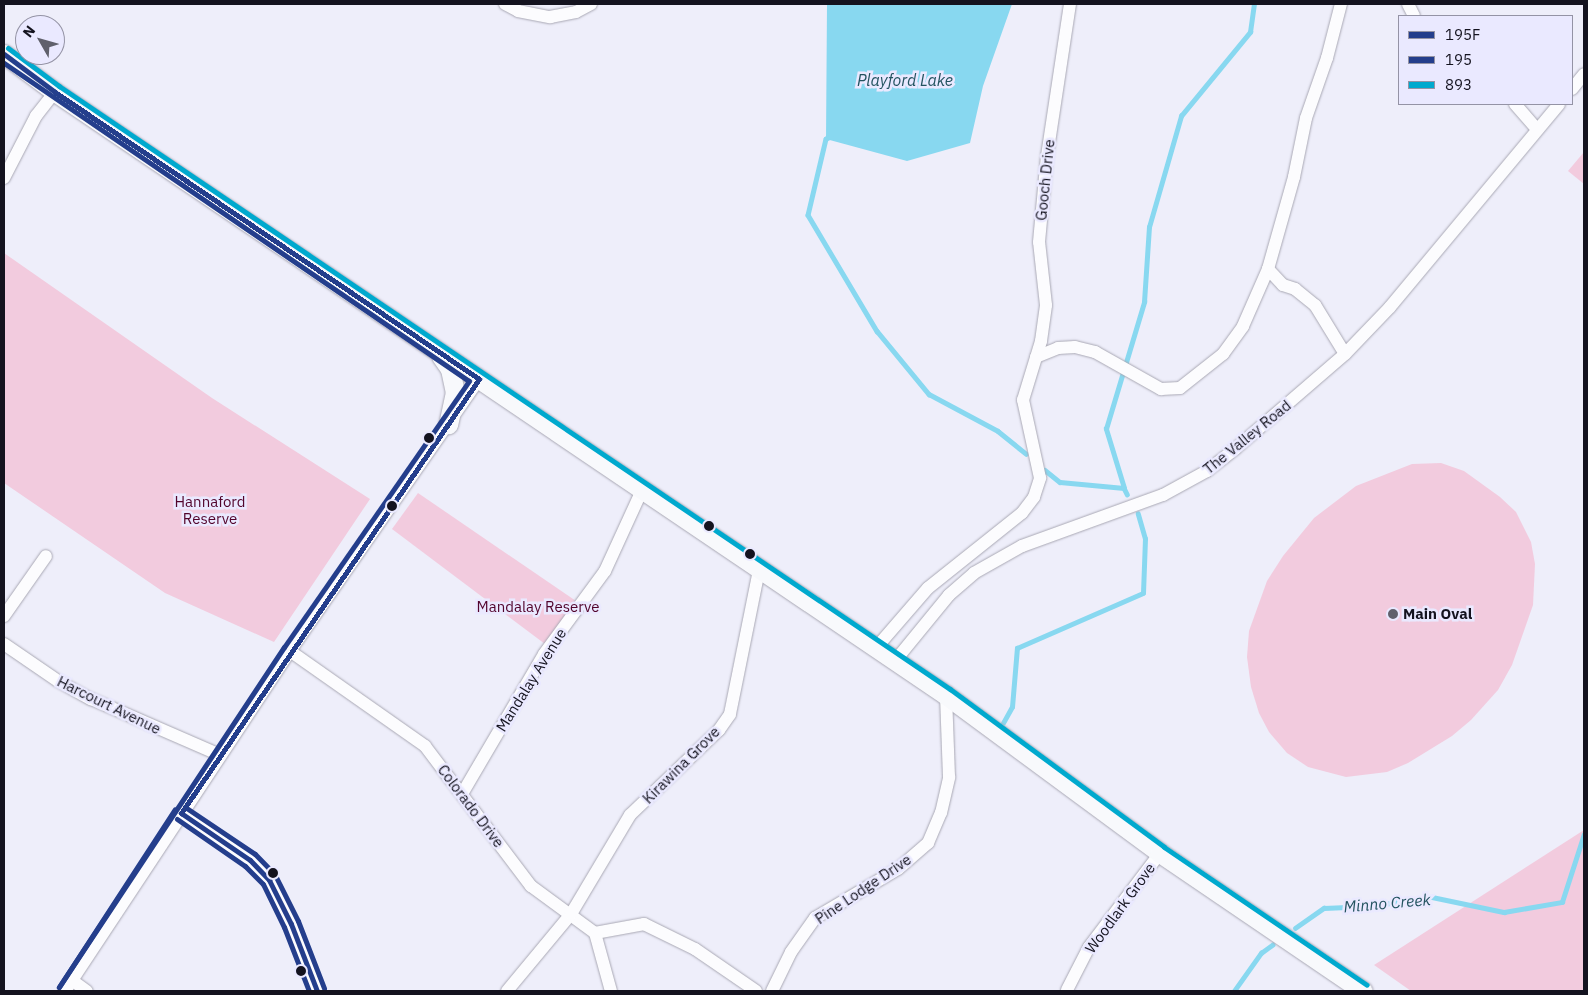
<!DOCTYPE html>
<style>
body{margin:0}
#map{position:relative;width:1588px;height:995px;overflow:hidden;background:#eeeefa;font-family:"IBM Plex Sans",sans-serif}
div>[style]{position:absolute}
.green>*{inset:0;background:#f2cbde}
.water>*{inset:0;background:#88d8f0}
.stream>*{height:4.5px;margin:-2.25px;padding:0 2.25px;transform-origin:2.25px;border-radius:2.25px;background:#88d8f0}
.roads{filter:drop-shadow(0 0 1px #a9a8b4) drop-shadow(0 0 1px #a9a8b4)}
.street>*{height:12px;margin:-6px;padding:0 6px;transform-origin:6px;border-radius:6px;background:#fcfcfe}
.secondary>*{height:19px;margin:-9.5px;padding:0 9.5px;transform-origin:9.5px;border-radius:9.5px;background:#f8f9fc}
.bus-1>*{height:5px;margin:-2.5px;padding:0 2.5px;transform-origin:2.5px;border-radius:2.5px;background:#243e8c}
.bus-2>*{height:5px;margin:-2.5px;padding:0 2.5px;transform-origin:2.5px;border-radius:2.5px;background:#243e8c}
.bus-3>*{height:5px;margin:-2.5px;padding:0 2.5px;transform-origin:2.5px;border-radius:2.5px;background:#00a9ce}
.bus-4>*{height:5px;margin:-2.5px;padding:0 2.5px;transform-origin:2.5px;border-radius:2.5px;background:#243e8c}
.dots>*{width:14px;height:14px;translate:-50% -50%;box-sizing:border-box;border:2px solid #eae9ff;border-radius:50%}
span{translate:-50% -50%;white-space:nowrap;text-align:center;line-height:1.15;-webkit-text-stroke:5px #eae9ff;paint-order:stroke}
.street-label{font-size:15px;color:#14131f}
.park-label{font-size:15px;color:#52042c}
.poi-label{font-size:15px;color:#14131f;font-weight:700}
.left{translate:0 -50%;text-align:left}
.water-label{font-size:16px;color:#235360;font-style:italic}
.frame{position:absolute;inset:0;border:5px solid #14131f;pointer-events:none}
.legend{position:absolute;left:1398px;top:15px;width:175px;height:90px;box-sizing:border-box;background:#eae9ff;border:1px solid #9493a5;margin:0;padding:6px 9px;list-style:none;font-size:15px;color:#14131f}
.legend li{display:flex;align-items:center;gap:10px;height:25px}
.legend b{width:25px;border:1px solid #9493a5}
.north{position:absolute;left:15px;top:15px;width:50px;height:50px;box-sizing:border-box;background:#eae9ff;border:1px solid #9493a5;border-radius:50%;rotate:308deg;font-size:14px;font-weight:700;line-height:20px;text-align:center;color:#14131f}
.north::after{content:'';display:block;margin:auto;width:18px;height:22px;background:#60606c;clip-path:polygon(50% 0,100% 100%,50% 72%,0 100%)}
</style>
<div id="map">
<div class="green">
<div style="clip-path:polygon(1584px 152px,1584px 184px,1568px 171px)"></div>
<div style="clip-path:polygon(4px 253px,212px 398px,370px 499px,274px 642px,165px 593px,4px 483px)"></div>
<div style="clip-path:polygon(1441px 463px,1464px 471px,1500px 497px,1516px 512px,1531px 542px,1535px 564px,1533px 605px,1512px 665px,1498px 690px,1471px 720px,1452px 736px,1408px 763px,1387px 772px,1346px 777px,1308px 767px,1287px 753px,1269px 732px,1259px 713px,1251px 687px,1247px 657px,1249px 631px,1267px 581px,1283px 556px,1314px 518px,1356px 486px,1412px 464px)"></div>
<div style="clip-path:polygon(418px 493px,576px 601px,545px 644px,392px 529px)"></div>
<div style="clip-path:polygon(1584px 830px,1584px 991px,1411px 991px,1374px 965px)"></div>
</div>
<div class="water">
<div style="clip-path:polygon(827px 4px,1012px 4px,983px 86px,970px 143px,907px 161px,826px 139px)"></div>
</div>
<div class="stream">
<div style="left:831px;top:137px;width:5px;rotate:158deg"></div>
<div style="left:826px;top:139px;width:78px;rotate:103.3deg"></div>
<div style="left:808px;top:215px;width:135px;rotate:59.3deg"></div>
<div style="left:877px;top:331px;width:82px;rotate:50.5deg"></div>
<div style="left:929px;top:394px;width:78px;rotate:28.2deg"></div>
<div style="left:998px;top:431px;width:36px;rotate:39deg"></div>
<div style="left:1045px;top:470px;width:19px;rotate:39deg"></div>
<div style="left:1060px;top:482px;width:64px;rotate:5.4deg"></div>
<div style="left:1124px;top:488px;width:7px;rotate:63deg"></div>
<div style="left:1124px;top:488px;width:62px;rotate:-107deg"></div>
<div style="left:1106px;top:429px;width:133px;rotate:-73.3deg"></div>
<div style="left:1144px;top:302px;width:75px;rotate:-86.2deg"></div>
<div style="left:1149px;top:227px;width:116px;rotate:-73.9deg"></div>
<div style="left:1181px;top:116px;width:109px;rotate:-50.6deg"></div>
<div style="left:1250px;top:32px;width:28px;rotate:-82deg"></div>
<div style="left:1003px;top:723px;width:18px;rotate:-61deg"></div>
<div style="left:1012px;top:707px;width:59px;rotate:-85.2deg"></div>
<div style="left:1017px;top:648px;width:137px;rotate:-23.6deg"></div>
<div style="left:1143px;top:593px;width:54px;rotate:-87.9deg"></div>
<div style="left:1145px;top:539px;width:26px;rotate:-106deg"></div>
<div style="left:1295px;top:928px;width:35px;rotate:-35deg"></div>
<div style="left:1324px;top:908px;width:46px;rotate:-2.5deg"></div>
<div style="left:1370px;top:906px;width:63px;rotate:-8.3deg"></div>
<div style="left:1432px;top:897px;width:74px;rotate:11.8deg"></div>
<div style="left:1504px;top:912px;width:59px;rotate:-9.8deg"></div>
<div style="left:1562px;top:902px;width:71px;rotate:-72.1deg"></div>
<div style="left:1234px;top:991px;width:47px;rotate:-54.6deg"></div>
<div style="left:1261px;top:953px;width:14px;rotate:-36deg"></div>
</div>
<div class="roads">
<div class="street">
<div style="left:505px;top:4px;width:15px;rotate:28deg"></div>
<div style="left:518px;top:11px;width:33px;rotate:11deg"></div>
<div style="left:550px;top:17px;width:26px;rotate:-11deg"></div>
<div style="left:576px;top:12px;width:17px;rotate:-28deg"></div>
<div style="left:1408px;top:4px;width:13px;rotate:63deg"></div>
<div style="left:1572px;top:89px;width:19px;rotate:-51deg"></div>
<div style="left:1515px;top:104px;width:33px;rotate:49deg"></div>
<div style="left:4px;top:178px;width:70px;rotate:-62.7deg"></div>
<div style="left:36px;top:116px;width:31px;rotate:-52deg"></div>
<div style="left:1268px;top:269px;width:22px;rotate:47deg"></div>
<div style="left:1283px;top:285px;width:13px;rotate:18deg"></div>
<div style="left:1295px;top:289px;width:26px;rotate:39deg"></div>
<div style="left:1315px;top:305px;width:57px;rotate:58.5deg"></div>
<div style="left:1036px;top:357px;width:24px;rotate:-22deg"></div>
<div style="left:1058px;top:348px;width:17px;rotate:-3deg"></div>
<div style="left:1075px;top:347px;width:21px;rotate:14deg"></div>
<div style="left:1095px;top:352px;width:76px;rotate:29.3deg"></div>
<div style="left:1161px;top:389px;width:19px;rotate:-3deg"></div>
<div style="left:1180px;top:388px;width:55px;rotate:-38.3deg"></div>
<div style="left:1223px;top:354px;width:34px;rotate:-54deg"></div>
<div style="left:1243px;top:326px;width:62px;rotate:-66.3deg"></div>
<div style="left:1268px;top:269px;width:96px;rotate:-74.2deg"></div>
<div style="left:1294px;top:177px;width:60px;rotate:-78.5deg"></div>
<div style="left:1306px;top:118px;width:64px;rotate:-70.7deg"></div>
<div style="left:1327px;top:58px;width:56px;rotate:-75.5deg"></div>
<div style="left:4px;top:616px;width:73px;rotate:-55deg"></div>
<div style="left:4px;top:644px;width:65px;rotate:34.4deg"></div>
<div style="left:58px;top:681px;width:38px;rotate:29deg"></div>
<div style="left:91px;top:699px;width:141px;rotate:23.5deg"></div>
<div style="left:876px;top:648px;width:79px;rotate:-49.1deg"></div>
<div style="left:928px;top:588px;width:120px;rotate:-38.6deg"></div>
<div style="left:1022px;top:513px;width:20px;rotate:-53deg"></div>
<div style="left:1034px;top:497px;width:20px;rotate:-72deg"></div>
<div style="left:1040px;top:478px;width:80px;rotate:-102.3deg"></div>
<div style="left:1023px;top:400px;width:62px;rotate:-73deg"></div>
<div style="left:1041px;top:341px;width:36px;rotate:-82deg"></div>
<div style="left:1046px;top:305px;width:63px;rotate:-96.3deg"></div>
<div style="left:1039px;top:242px;width:86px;rotate:-84.7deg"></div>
<div style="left:1047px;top:156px;width:154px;rotate:-81.4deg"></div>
<div style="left:290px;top:651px;width:165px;rotate:35.1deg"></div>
<div style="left:425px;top:746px;width:176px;rotate:52.9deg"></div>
<div style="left:531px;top:886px;width:79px;rotate:36.3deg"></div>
<div style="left:595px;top:933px;width:60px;rotate:74.6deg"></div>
<div style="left:895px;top:661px;width:85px;rotate:-50.7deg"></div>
<div style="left:949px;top:595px;width:33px;rotate:-41deg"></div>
<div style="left:974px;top:573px;width:55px;rotate:-29.4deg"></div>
<div style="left:1022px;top:546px;width:150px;rotate:-19.9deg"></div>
<div style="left:1163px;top:495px;width:50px;rotate:-28.6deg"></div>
<div style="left:1207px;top:471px;width:36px;rotate:-38deg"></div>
<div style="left:1235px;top:449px;width:145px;rotate:-40.8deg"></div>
<div style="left:1345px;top:354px;width:65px;rotate:-46.2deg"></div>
<div style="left:1390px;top:307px;width:264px;rotate:-50.2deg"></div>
<div style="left:462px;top:794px;width:162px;rotate:-59.6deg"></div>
<div style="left:544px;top:654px;width:103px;rotate:-53.7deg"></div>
<div style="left:605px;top:571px;width:91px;rotate:-65.4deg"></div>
<div style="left:181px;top:813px;width:83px;rotate:34.3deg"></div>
<div style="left:250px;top:860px;width:28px;rotate:46deg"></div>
<div style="left:269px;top:880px;width:49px;rotate:63.4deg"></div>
<div style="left:291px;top:924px;width:72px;rotate:68.8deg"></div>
<div style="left:595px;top:933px;width:50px;rotate:-10.4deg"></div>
<div style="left:644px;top:924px;width:57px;rotate:26.1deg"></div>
<div style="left:695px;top:949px;width:74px;rotate:34.5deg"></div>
<div style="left:73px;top:981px;width:17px;rotate:36deg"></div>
<div style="left:1067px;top:990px;width:48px;rotate:-62.9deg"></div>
<div style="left:1089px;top:947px;width:118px;rotate:-52.9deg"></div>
<div style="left:65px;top:991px;width:408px;rotate:-56.5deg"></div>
<div style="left:290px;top:651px;width:331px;rotate:-55.2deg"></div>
<div style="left:507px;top:991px;width:100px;rotate:-50.3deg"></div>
<div style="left:571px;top:914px;width:115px;rotate:-59.2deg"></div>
<div style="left:630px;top:815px;width:123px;rotate:-43.7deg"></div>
<div style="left:719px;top:730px;width:19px;rotate:-55deg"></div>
<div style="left:730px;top:714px;width:147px;rotate:-78.6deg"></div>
<div style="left:772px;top:991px;width:43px;rotate:-64deg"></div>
<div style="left:791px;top:952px;width:42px;rotate:-54.8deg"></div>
<div style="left:815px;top:918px;width:96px;rotate:-30.6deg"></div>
<div style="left:898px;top:869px;width:40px;rotate:-41deg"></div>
<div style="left:928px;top:843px;width:33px;rotate:-67deg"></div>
<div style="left:941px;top:813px;width:37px;rotate:-77deg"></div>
<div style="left:949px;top:777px;width:82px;rotate:-92.1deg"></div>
</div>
<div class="secondary">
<div style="left:4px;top:54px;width:64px;rotate:36.7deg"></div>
<div style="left:55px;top:92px;width:1076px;rotate:34.09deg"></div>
<div style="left:946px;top:695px;width:266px;rotate:36.4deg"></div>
<div style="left:1160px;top:853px;width:245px;rotate:34.2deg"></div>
<div style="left:441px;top:356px;width:16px;rotate:55deg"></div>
<div style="left:450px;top:369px;width:24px;rotate:78deg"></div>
<div style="left:455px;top:392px;width:33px;rotate:102deg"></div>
</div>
</div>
<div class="bus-1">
<div style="left:4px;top:54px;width:64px;rotate:36.7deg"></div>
<div style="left:55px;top:92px;width:512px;rotate:34.09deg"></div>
<div style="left:181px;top:813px;width:526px;rotate:-55.53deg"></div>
<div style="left:181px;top:813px;width:83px;rotate:34.3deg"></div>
<div style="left:250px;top:860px;width:28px;rotate:46deg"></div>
<div style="left:269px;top:880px;width:49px;rotate:63.4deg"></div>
<div style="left:291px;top:924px;width:72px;rotate:68.8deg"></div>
</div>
<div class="bus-2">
<div style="left:4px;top:63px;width:563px;rotate:34.37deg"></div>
<div style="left:469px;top:381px;width:324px;rotate:124.8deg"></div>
<div style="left:284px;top:647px;width:408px;rotate:123.5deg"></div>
<div style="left:177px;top:819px;width:83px;rotate:34.7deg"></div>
<div style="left:245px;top:866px;width:25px;rotate:45deg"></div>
<div style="left:263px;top:884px;width:48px;rotate:64deg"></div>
<div style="left:284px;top:927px;width:69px;rotate:68.7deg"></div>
</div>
<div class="bus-3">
<div style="left:8px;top:48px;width:64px;rotate:36.7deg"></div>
<div style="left:59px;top:86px;width:1076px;rotate:34.09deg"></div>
<div style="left:950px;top:689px;width:266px;rotate:36.4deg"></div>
<div style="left:1164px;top:847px;width:245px;rotate:34.2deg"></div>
</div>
<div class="bus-4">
<div style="left:185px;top:807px;width:84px;rotate:33.9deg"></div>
<div style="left:255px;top:854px;width:29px;rotate:46deg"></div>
<div style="left:275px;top:875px;width:51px;rotate:63.4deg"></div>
<div style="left:298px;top:921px;width:72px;rotate:68.8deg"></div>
<div style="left:59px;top:987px;width:212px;rotate:-56.9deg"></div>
</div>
<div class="dots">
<div style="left:429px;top:438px;background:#14131f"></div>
<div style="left:392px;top:506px;background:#14131f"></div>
<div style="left:709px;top:526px;background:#14131f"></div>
<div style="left:750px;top:554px;background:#14131f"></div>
<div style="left:1393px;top:614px;background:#60606c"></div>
<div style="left:273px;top:873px;background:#14131f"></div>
<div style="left:301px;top:971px;background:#14131f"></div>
</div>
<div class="street-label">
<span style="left:1045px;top:180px;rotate:-84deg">Gooch Drive</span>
<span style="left:1247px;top:437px;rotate:-39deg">The Valley Road</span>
<span style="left:531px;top:680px;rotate:-58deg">Mandalay Avenue</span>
<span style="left:109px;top:705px;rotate:26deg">Harcourt Avenue</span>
<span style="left:681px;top:765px;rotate:-45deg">Kirawina Grove</span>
<span style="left:471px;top:806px;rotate:53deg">Colorado Drive</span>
<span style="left:863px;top:889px;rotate:-34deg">Pine Lodge Drive</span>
<span style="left:1120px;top:908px;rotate:-54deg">Woodlark Grove</span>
</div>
<div class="park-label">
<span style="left:210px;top:510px">Hannaford<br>Reserve</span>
<span style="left:538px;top:607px">Mandalay Reserve</span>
</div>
<div class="poi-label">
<span class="left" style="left:1403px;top:614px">Main Oval</span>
</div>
<div class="water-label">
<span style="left:905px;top:80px">Playford Lake</span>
<span style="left:1387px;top:903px;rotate:-5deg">Minno Creek</span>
</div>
<div class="frame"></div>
<ul class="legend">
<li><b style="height:6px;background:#243e8c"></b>195F</li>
<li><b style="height:6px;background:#243e8c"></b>195</li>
<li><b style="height:6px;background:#00a9ce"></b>893</li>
</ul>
<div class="north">N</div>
</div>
